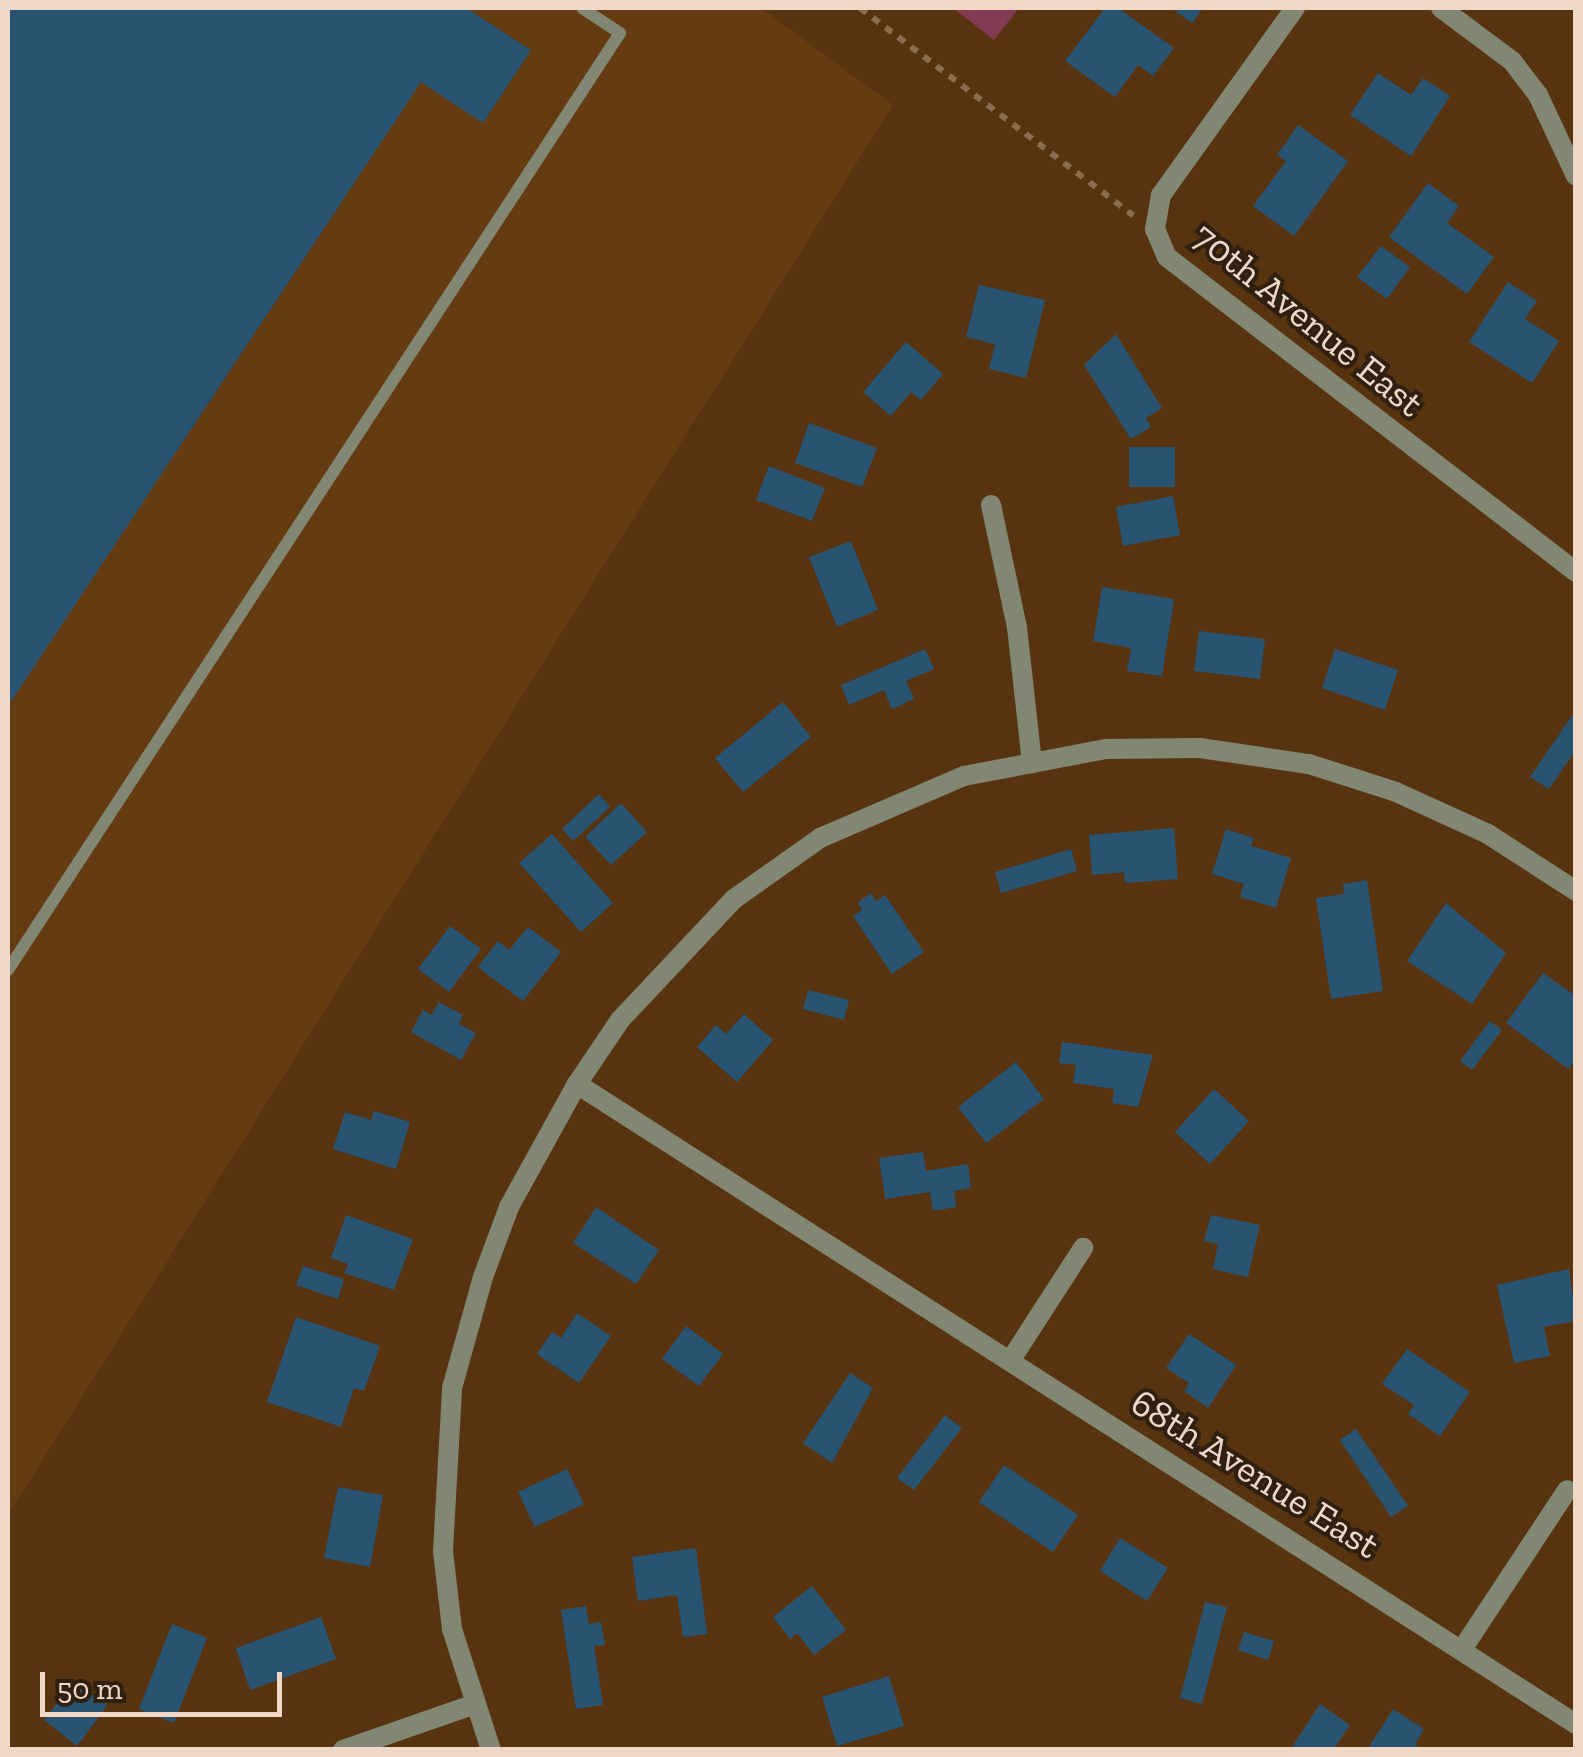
<!DOCTYPE html>
<style>
body{margin:0}
#map{position:relative;width:1583px;height:1757px;overflow:hidden;background:#573310;font-family:"Zilla Slab",serif}
div>[style]{position:absolute}
.built>*{inset:0;background:#653b11}
.green>*{inset:0;background:#833b53}
.building>*{inset:0;background:#285472}
.path>*{height:6px;margin-top:-3px;transform-origin:0;background:repeating-linear-gradient(90deg,#8b6c4e 0 8px,transparent 0 16px)}
.lane>*{height:12px;margin:-6px;padding:0 6px;transform-origin:6px;border-radius:6px;background:#818772}
.street>*{height:20px;margin:-10px;padding:0 10px;transform-origin:10px;border-radius:10px;background:#818772}
span{translate:-50% -50%;white-space:nowrap;text-align:center;line-height:1.15;-webkit-text-stroke:8px #302012;paint-order:stroke}
.street-label{font-size:38px;color:#efd9c6}
.frame{position:absolute;inset:0;border:10px solid #efd9c6;pointer-events:none}
.scale{position:absolute;left:40px;top:1672px;width:242px;height:45px;box-sizing:border-box;border:5px solid #efd9c6;border-top:0;padding-left:12px;font-size:30px;line-height:35px;white-space:nowrap;color:#efd9c6;-webkit-text-stroke:8px #302012;paint-order:stroke}
</style>
<div id="map">
<div class="built">
<div style="clip-path:polygon(8px 8px,761px 8px,893px 105px,8px 1515px)"></div>
</div>
<div class="green">
<div style="clip-path:polygon(953px 8px,1019px 8px,994px 40px)"></div>
</div>
<div class="building">
<div style="clip-path:polygon(8px 8px,466px 8px,531px 50px,483px 123px,421px 82px,8px 706px)"></div>
<div style="clip-path:polygon(1105px 8px,1118px 8px,1174px 48px,1153px 76px,1138px 65px,1115px 97px,1065px 61px)"></div>
<div style="clip-path:polygon(1171px 8px,1203px 8px,1192px 23px)"></div>
<div style="clip-path:polygon(1378px 73px,1411px 95px,1423px 78px,1450px 96px,1411px 156px,1350px 115px)"></div>
<div style="clip-path:polygon(1298px 125px,1348px 161px,1294px 236px,1253px 206px,1286px 161px,1277px 155px)"></div>
<div style="clip-path:polygon(1428px 183px,1459px 206px,1447px 223px,1494px 257px,1467px 294px,1389px 237px)"></div>
<div style="clip-path:polygon(1381px 246px,1410px 267px,1387px 299px,1357px 277px)"></div>
<div style="clip-path:polygon(1508px 282px,1537px 301px,1525px 319px,1559px 341px,1532px 383px,1469px 342px)"></div>
<div style="clip-path:polygon(979px 285px,1045px 300px,1026px 378px,989px 369px,995px 344px,966px 337px)"></div>
<div style="clip-path:polygon(1116px 334px,1162px 408px,1146px 418px,1151px 427px,1131px 439px,1084px 365px)"></div>
<div style="clip-path:polygon(906px 342px,943px 374px,921px 400px,911px 392px,891px 416px,863px 392px)"></div>
<div style="clip-path:polygon(809px 423px,877px 448px,862px 487px,795px 463px)"></div>
<div style="clip-path:polygon(1129px 447px,1175px 447px,1175px 487px,1129px 487px)"></div>
<div style="clip-path:polygon(769px 466px,825px 488px,812px 521px,756px 500px)"></div>
<div style="clip-path:polygon(1173px 496px,1180px 535px,1123px 546px,1116px 507px)"></div>
<div style="clip-path:polygon(851px 541px,878px 610px,837px 627px,809px 557px)"></div>
<div style="clip-path:polygon(1102px 587px,1174px 599px,1162px 676px,1127px 671px,1131px 648px,1093px 641px)"></div>
<div style="clip-path:polygon(1199px 631px,1265px 639px,1260px 679px,1194px 671px)"></div>
<div style="clip-path:polygon(925px 649px,934px 669px,906px 681px,914px 699px,892px 709px,884px 690px,849px 705px,841px 685px)"></div>
<div style="clip-path:polygon(1335px 649px,1398px 670px,1385px 710px,1322px 688px)"></div>
<div style="clip-path:polygon(783px 702px,811px 737px,743px 792px,715px 758px)"></div>
<div style="clip-path:polygon(1576px 710px,1576px 750px,1549px 789px,1530px 777px)"></div>
<div style="clip-path:polygon(599px 794px,610px 807px,573px 841px,562px 829px)"></div>
<div style="clip-path:polygon(621px 803px,647px 832px,611px 865px,585px 837px)"></div>
<div style="clip-path:polygon(1174px 828px,1178px 879px,1125px 883px,1124px 872px,1092px 875px,1089px 835px)"></div>
<div style="clip-path:polygon(1226px 829px,1254px 838px,1251px 846px,1291px 858px,1276px 908px,1240px 897px,1244px 884px,1212px 874px)"></div>
<div style="clip-path:polygon(552px 834px,613px 903px,581px 932px,519px 863px)"></div>
<div style="clip-path:polygon(1071px 849px,1077px 871px,1001px 893px,995px 872px)"></div>
<div style="clip-path:polygon(1367px 880px,1383px 991px,1331px 999px,1316px 898px,1344px 894px,1343px 884px)"></div>
<div style="clip-path:polygon(871px 893px,876px 901px,885px 895px,924px 952px,892px 974px,853px 916px,862px 910px,858px 902px)"></div>
<div style="clip-path:polygon(1446px 903px,1506px 953px,1472px 1004px,1407px 961px)"></div>
<div style="clip-path:polygon(450px 926px,481px 949px,449px 992px,418px 969px)"></div>
<div style="clip-path:polygon(528px 927px,561px 952px,523px 1001px,478px 967px,498px 941px,509px 950px)"></div>
<div style="clip-path:polygon(1543px 973px,1576px 996px,1576px 1059px,1568px 1069px,1506px 1023px)"></div>
<div style="clip-path:polygon(808px 990px,849px 1000px,844px 1020px,803px 1009px)"></div>
<div style="clip-path:polygon(439px 1002px,463px 1015px,459px 1024px,476px 1033px,461px 1060px,411px 1032px,423px 1010px,432px 1015px)"></div>
<div style="clip-path:polygon(744px 1014px,773px 1040px,737px 1082px,697px 1047px,716px 1025px,726px 1034px)"></div>
<div style="clip-path:polygon(1490px 1021px,1502px 1030px,1472px 1070px,1460px 1061px)"></div>
<div style="clip-path:polygon(1062px 1042px,1153px 1055px,1138px 1107px,1112px 1103px,1114px 1089px,1073px 1083px,1076px 1065px,1059px 1063px)"></div>
<div style="clip-path:polygon(1016px 1062px,1044px 1099px,986px 1143px,958px 1107px)"></div>
<div style="clip-path:polygon(1214px 1089px,1249px 1121px,1210px 1164px,1175px 1132px)"></div>
<div style="clip-path:polygon(374px 1111px,410px 1122px,396px 1169px,333px 1149px,345px 1112px,371px 1120px)"></div>
<div style="clip-path:polygon(923px 1152px,926px 1171px,968px 1164px,971px 1188px,954px 1191px,956px 1207px,933px 1211px,930px 1192px,885px 1199px,879px 1158px)"></div>
<div style="clip-path:polygon(596px 1207px,659px 1250px,636px 1284px,573px 1243px)"></div>
<div style="clip-path:polygon(346px 1215px,413px 1239px,394px 1290px,344px 1273px,348px 1264px,331px 1258px)"></div>
<div style="clip-path:polygon(1211px 1215px,1260px 1225px,1248px 1277px,1213px 1269px,1218px 1244px,1204px 1241px)"></div>
<div style="clip-path:polygon(303px 1266px,344px 1279px,338px 1299px,296px 1285px)"></div>
<div style="clip-path:polygon(1569px 1269px,1576px 1321px,1544px 1327px,1550px 1356px,1514px 1363px,1497px 1285px)"></div>
<div style="clip-path:polygon(577px 1313px,611px 1336px,579px 1383px,537px 1354px,552px 1332px,561px 1338px)"></div>
<div style="clip-path:polygon(296px 1317px,380px 1346px,364px 1391px,354px 1388px,341px 1427px,267px 1402px)"></div>
<div style="clip-path:polygon(686px 1326px,723px 1354px,699px 1386px,662px 1359px)"></div>
<div style="clip-path:polygon(1189px 1334px,1236px 1365px,1208px 1408px,1184px 1391px,1189px 1383px,1166px 1368px)"></div>
<div style="clip-path:polygon(1407px 1349px,1470px 1392px,1440px 1436px,1408px 1414px,1414px 1405px,1382px 1384px)"></div>
<div style="clip-path:polygon(850px 1373px,873px 1388px,832px 1463px,803px 1443px)"></div>
<div style="clip-path:polygon(945px 1415px,962px 1428px,914px 1490px,897px 1478px)"></div>
<div style="clip-path:polygon(1356px 1429px,1408px 1506px,1391px 1517px,1340px 1440px)"></div>
<div style="clip-path:polygon(1004px 1465px,1078px 1515px,1053px 1552px,979px 1502px)"></div>
<div style="clip-path:polygon(567px 1469px,584px 1504px,535px 1527px,518px 1492px)"></div>
<div style="clip-path:polygon(338px 1487px,383px 1495px,370px 1567px,324px 1558px)"></div>
<div style="clip-path:polygon(1120px 1538px,1168px 1568px,1147px 1601px,1100px 1571px)"></div>
<div style="clip-path:polygon(696px 1548px,707px 1634px,683px 1637px,677px 1595px,638px 1601px,632px 1557px)"></div>
<div style="clip-path:polygon(812px 1586px,846px 1630px,814px 1655px,797px 1633px,790px 1639px,773px 1617px)"></div>
<div style="clip-path:polygon(1205px 1602px,1227px 1607px,1202px 1704px,1180px 1698px)"></div>
<div style="clip-path:polygon(586px 1606px,589px 1624px,601px 1622px,605px 1645px,594px 1646px,603px 1705px,576px 1709px,561px 1610px)"></div>
<div style="clip-path:polygon(321px 1617px,336px 1659px,250px 1690px,236px 1648px)"></div>
<div style="clip-path:polygon(172px 1624px,207px 1638px,174px 1723px,139px 1709px)"></div>
<div style="clip-path:polygon(1244px 1632px,1274px 1641px,1268px 1660px,1238px 1650px)"></div>
<div style="clip-path:polygon(889px 1676px,904px 1726px,837px 1746px,822px 1697px)"></div>
<div style="clip-path:polygon(74px 1681px,107px 1706px,77px 1746px,44px 1720px)"></div>
<div style="clip-path:polygon(1320px 1704px,1350px 1725px,1333px 1750px,1290px 1750px)"></div>
<div style="clip-path:polygon(1393px 1709px,1424px 1729px,1415px 1744px,1423px 1750px,1367px 1750px)"></div>
</div>
<div class="path">
<div style="left:860px;top:8px;width:343px;rotate:37.2deg"></div>
</div>
<div class="lane">
<div style="left:8px;top:970px;width:1119px;rotate:-56.85deg"></div>
<div style="left:620px;top:33px;width:45px;rotate:-146.7deg"></div>
</div>
<div class="street">
<div style="left:1295px;top:8px;width:230px;rotate:125.6deg"></div>
<div style="left:1161px;top:195px;width:35px;rotate:100deg"></div>
<div style="left:1155px;top:229px;width:30px;rotate:67deg"></div>
<div style="left:1167px;top:257px;width:516px;rotate:37.6deg"></div>
<div style="left:1441px;top:8px;width:89px;rotate:36.7deg"></div>
<div style="left:1512px;top:61px;width:43px;rotate:52.6deg"></div>
<div style="left:1538px;top:95px;width:89px;rotate:64.9deg"></div>
<div style="left:991px;top:505px;width:125px;rotate:78deg"></div>
<div style="left:1017px;top:627px;width:137px;rotate:83.7deg"></div>
<div style="left:577px;top:1084px;width:1186px;rotate:32.65deg"></div>
<div style="left:1010px;top:1361px;width:135px;rotate:-57.1deg"></div>
<div style="left:1463px;top:1648px;width:189px;rotate:-56.6deg"></div>
<div style="left:343px;top:1750px;width:137px;rotate:-19.2deg"></div>
<div style="left:491px;top:1750px;width:127px;rotate:-107.9deg"></div>
<div style="left:452px;top:1629px;width:79px;rotate:-96.6deg"></div>
<div style="left:443px;top:1551px;width:163px;rotate:-86.8deg"></div>
<div style="left:452px;top:1388px;width:115px;rotate:-74.4deg"></div>
<div style="left:483px;top:1277px;width:75px;rotate:-69.6deg"></div>
<div style="left:509px;top:1207px;width:141px;rotate:-61.1deg"></div>
<div style="left:577px;top:1084px;width:77px;rotate:-56.1deg"></div>
<div style="left:620px;top:1020px;width:166px;rotate:-46.7deg"></div>
<div style="left:734px;top:899px;width:105px;rotate:-35.3deg"></div>
<div style="left:820px;top:838px;width:157px;rotate:-23.3deg"></div>
<div style="left:964px;top:776px;width:145px;rotate:-10.8deg"></div>
<div style="left:1106px;top:749px;width:94px;rotate:-0.6deg"></div>
<div style="left:1200px;top:748px;width:110px;rotate:8.4deg"></div>
<div style="left:1309px;top:764px;width:91px;rotate:17.8deg"></div>
<div style="left:1396px;top:792px;width:101px;rotate:24.5deg"></div>
<div style="left:1488px;top:834px;width:105px;rotate:32.9deg"></div>
</div>
<div class="street-label">
<span style="left:1308px;top:320px;rotate:39deg">70th Avenue East</span>
<span style="left:1255px;top:1474px;rotate:32deg">68th Avenue East</span>
</div>
<div class="frame"></div>
<div class="scale">50 m</div>
</div>
